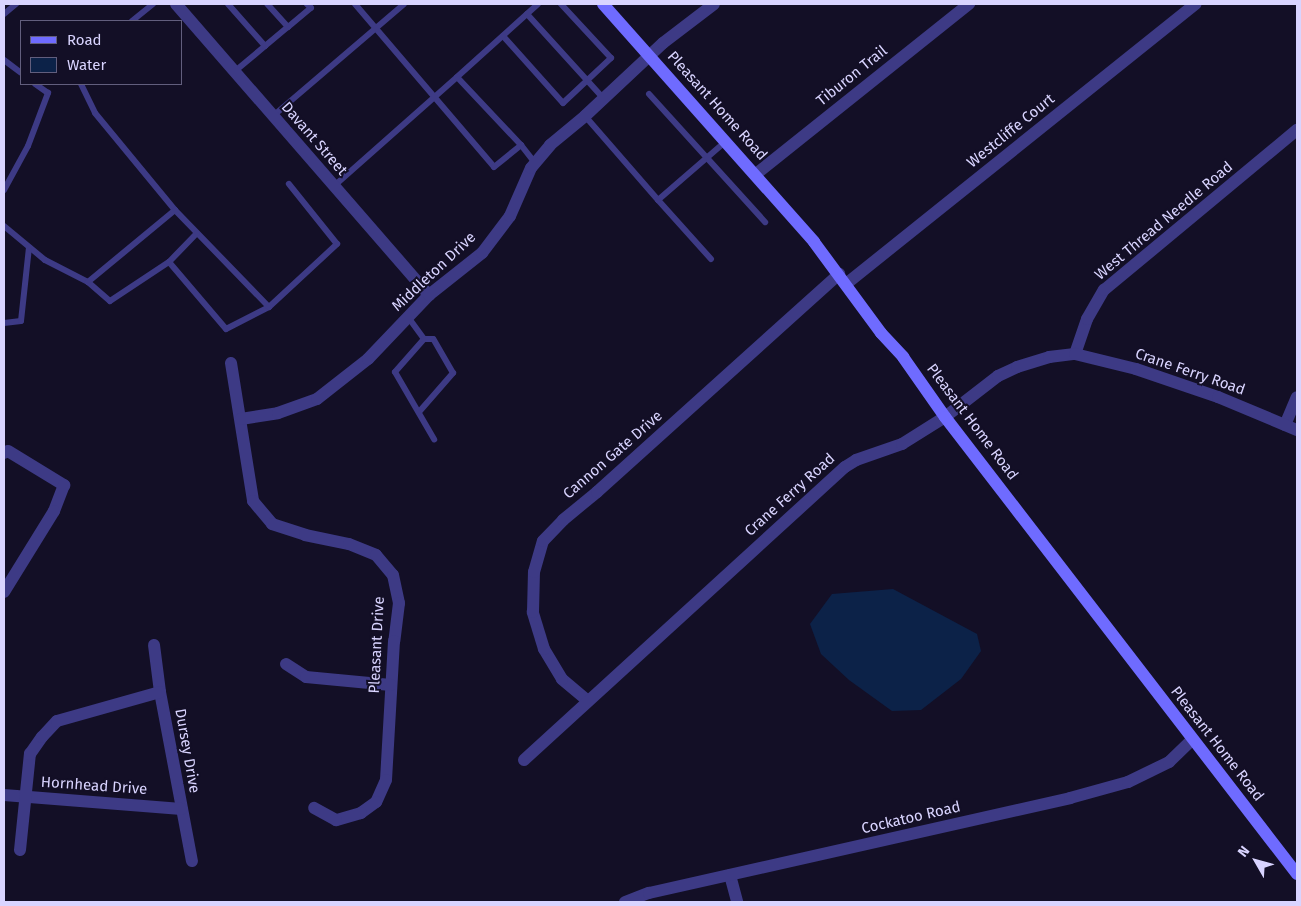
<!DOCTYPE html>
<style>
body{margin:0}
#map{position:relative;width:1301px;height:906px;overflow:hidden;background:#130f26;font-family:"Fira Sans",sans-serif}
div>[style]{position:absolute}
.water>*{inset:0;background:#0c2248}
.service>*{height:6px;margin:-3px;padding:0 3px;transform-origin:3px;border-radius:3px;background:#3d3a85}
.minor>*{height:12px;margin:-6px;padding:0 6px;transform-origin:6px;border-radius:6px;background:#3d3a85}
.tertiary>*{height:12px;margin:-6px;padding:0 6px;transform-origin:6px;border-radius:6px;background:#3d3a85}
.secondary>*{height:12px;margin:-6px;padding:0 6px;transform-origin:6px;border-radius:6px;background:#6f6bff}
span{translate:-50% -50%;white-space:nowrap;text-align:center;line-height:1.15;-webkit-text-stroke:4px #130f26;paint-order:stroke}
.street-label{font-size:15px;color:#d9d4ff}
.frame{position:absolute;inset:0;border:5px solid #d9d4ff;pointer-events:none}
.legend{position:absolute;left:20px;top:20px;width:162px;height:65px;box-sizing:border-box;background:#130f26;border:1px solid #625e7d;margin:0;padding:6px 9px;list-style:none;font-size:15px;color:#d9d4ff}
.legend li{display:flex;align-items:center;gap:10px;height:25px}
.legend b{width:25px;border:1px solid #625e7d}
.north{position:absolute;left:1231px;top:836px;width:50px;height:50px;-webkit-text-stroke:4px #130f26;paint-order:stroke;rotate:308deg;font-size:14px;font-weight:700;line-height:20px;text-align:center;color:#d9d4ff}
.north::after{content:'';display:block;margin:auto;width:18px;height:22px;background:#d9d4ff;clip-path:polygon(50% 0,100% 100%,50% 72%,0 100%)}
</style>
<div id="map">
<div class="water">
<div style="clip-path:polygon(893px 589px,977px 634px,981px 651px,961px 679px,921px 710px,892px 711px,849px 680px,821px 654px,810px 624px,832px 594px)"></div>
</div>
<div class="service">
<div style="left:228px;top:4px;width:56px;rotate:48.6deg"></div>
<div style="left:265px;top:46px;width:39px;rotate:140deg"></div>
<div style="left:355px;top:4px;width:214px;rotate:49.5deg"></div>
<div style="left:494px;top:167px;width:35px;rotate:-39deg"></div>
<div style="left:521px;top:145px;width:23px;rotate:52deg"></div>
<div style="left:4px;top:14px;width:16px;rotate:-40deg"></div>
<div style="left:527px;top:14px;width:115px;rotate:47.8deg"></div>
<div style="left:132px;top:21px;width:27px;rotate:-39deg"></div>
<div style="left:288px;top:27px;width:30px;rotate:-40deg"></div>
<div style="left:311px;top:8px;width:6px;rotate:-135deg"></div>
<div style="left:503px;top:36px;width:90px;rotate:48.2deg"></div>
<div style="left:563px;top:103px;width:66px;rotate:-43.2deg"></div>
<div style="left:611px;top:58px;width:74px;rotate:-132.8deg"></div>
<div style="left:265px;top:46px;width:30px;rotate:-40deg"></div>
<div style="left:288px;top:27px;width:31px;rotate:-132deg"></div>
<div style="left:4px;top:60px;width:21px;rotate:37deg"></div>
<div style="left:81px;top:84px;width:32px;rotate:64deg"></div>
<div style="left:95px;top:113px;width:126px;rotate:50.5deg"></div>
<div style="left:649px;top:94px;width:173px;rotate:47.8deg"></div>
<div style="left:273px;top:116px;width:172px;rotate:-40.5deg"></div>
<div style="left:585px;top:116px;width:111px;rotate:49deg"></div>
<div style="left:521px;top:145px;width:93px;rotate:-133.3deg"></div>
<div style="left:457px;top:77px;width:109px;rotate:-42deg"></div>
<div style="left:334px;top:186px;width:164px;rotate:-41.5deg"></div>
<div style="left:4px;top:190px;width:50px;rotate:-61.4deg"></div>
<div style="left:28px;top:146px;width:57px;rotate:-69.3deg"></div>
<div style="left:48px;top:93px;width:16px;rotate:-145deg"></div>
<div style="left:4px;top:226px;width:53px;rotate:39.7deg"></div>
<div style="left:45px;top:260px;width:48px;rotate:27.1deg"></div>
<div style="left:88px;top:282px;width:29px;rotate:41deg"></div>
<div style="left:110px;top:301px;width:71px;rotate:-33.5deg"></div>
<div style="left:169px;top:262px;width:88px;rotate:49.6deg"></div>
<div style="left:226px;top:329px;width:48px;rotate:-27.1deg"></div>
<div style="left:269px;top:307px;width:135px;rotate:-134.1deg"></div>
<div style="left:175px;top:210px;width:113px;rotate:140.4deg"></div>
<div style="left:711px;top:259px;width:79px;rotate:-131.9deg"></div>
<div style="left:658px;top:200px;width:89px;rotate:-40.9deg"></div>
<div style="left:169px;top:262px;width:40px;rotate:-46deg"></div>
<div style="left:269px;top:307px;width:93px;rotate:-42.8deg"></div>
<div style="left:337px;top:244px;width:77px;rotate:-128.7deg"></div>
<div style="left:408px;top:317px;width:27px;rotate:54deg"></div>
<div style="left:424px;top:339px;width:44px;rotate:131.3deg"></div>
<div style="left:395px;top:372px;width:78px;rotate:59.8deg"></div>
<div style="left:4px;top:323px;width:17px;rotate:-7deg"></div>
<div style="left:21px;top:321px;width:74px;rotate:-83.8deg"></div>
<div style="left:419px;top:412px;width:52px;rotate:-48.9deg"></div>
<div style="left:453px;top:373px;width:39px;rotate:-120deg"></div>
<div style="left:433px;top:339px;width:9px;rotate:180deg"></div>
</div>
<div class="minor">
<div style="left:176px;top:4px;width:386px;rotate:49deg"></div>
<div style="left:756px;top:174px;width:273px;rotate:-38.6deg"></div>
<div style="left:846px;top:284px;width:448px;rotate:-38.7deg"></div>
<div style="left:1075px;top:354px;width:37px;rotate:-71deg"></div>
<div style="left:1087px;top:319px;width:34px;rotate:-60deg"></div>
<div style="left:1104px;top:290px;width:251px;rotate:-39.7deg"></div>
<div style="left:231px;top:363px;width:140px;rotate:80.9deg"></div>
<div style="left:253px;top:501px;width:30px;rotate:50deg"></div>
<div style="left:272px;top:524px;width:35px;rotate:18deg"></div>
<div style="left:305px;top:535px;width:45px;rotate:11.6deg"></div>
<div style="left:349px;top:544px;width:29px;rotate:22deg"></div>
<div style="left:376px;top:555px;width:26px;rotate:50deg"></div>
<div style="left:393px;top:575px;width:29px;rotate:78deg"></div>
<div style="left:399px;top:603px;width:38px;rotate:97deg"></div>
<div style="left:394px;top:641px;width:139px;rotate:93.3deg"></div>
<div style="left:386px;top:780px;width:24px;rotate:114deg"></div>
<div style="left:376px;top:802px;width:19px;rotate:144deg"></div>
<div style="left:361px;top:813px;width:26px;rotate:164deg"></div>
<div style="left:336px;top:820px;width:25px;rotate:-151deg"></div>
<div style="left:241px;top:419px;width:37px;rotate:-9deg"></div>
<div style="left:278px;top:413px;width:41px;rotate:-19.7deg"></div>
<div style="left:317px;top:399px;width:65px;rotate:-38.1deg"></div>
<div style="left:368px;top:359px;width:88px;rotate:-46.4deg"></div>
<div style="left:429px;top:295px;width:68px;rotate:-38.4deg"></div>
<div style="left:482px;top:253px;width:46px;rotate:-52.9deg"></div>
<div style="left:510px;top:216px;width:52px;rotate:-66.4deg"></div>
<div style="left:531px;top:168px;width:30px;rotate:-50deg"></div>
<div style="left:550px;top:145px;width:45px;rotate:-39.6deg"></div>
<div style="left:585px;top:116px;width:107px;rotate:-43.1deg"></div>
<div style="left:663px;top:43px;width:64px;rotate:-37.4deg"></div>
<div style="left:1285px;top:425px;width:30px;rotate:-67deg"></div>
<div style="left:4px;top:453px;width:4px;rotate:-27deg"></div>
<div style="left:8px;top:451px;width:66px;rotate:31.3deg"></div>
<div style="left:64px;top:485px;width:28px;rotate:111deg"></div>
<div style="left:54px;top:511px;width:95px;rotate:121.7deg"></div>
<div style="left:154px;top:645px;width:47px;rotate:82.7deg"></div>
<div style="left:160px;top:692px;width:172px;rotate:79.3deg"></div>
<div style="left:286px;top:664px;width:24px;rotate:33deg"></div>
<div style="left:306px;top:677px;width:85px;rotate:5.4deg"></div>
<div style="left:588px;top:701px;width:34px;rotate:-140deg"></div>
<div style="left:562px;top:679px;width:35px;rotate:-121deg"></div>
<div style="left:544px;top:649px;width:39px;rotate:-107deg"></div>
<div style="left:533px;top:612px;width:40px;rotate:-88.6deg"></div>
<div style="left:534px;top:572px;width:32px;rotate:-74deg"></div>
<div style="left:543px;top:541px;width:29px;rotate:-46deg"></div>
<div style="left:563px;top:520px;width:44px;rotate:-39.5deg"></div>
<div style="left:597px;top:492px;width:326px;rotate:-42deg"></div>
<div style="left:524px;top:760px;width:435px;rotate:-42.4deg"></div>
<div style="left:845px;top:467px;width:13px;rotate:-32deg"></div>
<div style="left:856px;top:460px;width:49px;rotate:-19.2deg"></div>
<div style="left:902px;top:444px;width:51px;rotate:-32.1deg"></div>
<div style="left:4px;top:795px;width:178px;rotate:4.5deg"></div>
<div style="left:20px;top:850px;width:97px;rotate:-84.1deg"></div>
<div style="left:30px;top:754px;width:21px;rotate:-55deg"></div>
<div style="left:42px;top:737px;width:22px;rotate:-47deg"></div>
<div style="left:57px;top:721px;width:107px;rotate:-15.7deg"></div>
<div style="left:730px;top:875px;width:28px;rotate:75deg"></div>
<div style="left:625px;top:902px;width:26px;rotate:-21deg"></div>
<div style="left:649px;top:893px;width:432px;rotate:-12.7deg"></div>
<div style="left:1070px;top:798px;width:60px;rotate:-15.4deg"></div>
<div style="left:1128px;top:782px;width:46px;rotate:-26deg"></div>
<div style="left:1169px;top:762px;width:32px;rotate:-44deg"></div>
</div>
<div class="tertiary">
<div style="left:945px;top:417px;width:67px;rotate:-37.7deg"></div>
<div style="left:998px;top:376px;width:21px;rotate:-25deg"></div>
<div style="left:1017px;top:367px;width:34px;rotate:-17deg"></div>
<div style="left:1049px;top:357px;width:26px;rotate:-7deg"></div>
<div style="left:1075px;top:354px;width:63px;rotate:13.8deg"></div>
<div style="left:1136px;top:369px;width:87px;rotate:18.9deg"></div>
<div style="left:1218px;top:397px;width:86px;rotate:22.7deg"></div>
</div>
<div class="secondary">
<div style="left:603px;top:4px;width:318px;rotate:48.4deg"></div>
<div style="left:814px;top:242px;width:113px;rotate:53.6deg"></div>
<div style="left:881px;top:333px;width:33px;rotate:47deg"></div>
<div style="left:903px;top:357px;width:73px;rotate:55deg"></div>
<div style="left:945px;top:417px;width:577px;rotate:52.4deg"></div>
</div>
<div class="street-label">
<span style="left:852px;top:76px;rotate:-39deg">Tiburon Trail</span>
<span style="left:717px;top:106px;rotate:48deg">Pleasant Home Road</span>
<span style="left:1011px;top:131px;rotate:-39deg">Westcliffe Court</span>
<span style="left:314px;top:139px;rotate:49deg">Davant Street</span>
<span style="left:1164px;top:221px;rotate:-40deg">West Thread Needle Road</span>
<span style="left:434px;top:272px;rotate:-43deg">Middleton Drive</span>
<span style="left:1190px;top:372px;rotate:19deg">Crane Ferry Road</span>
<span style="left:972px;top:422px;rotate:53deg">Pleasant Home Road</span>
<span style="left:613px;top:455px;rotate:-41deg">Cannon Gate Drive</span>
<span style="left:790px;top:495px;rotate:-42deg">Crane Ferry Road</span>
<span style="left:377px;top:645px;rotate:-87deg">Pleasant Drive</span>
<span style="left:1217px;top:744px;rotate:52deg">Pleasant Home Road</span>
<span style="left:187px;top:751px;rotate:80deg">Dursey Drive</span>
<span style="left:94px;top:786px;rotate:4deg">Hornhead Drive</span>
<span style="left:911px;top:818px;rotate:-13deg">Cockatoo Road</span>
</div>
<div class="frame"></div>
<ul class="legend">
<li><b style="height:6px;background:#6f6bff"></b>Road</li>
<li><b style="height:14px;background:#0c2248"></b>Water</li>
</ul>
<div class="north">N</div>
</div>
